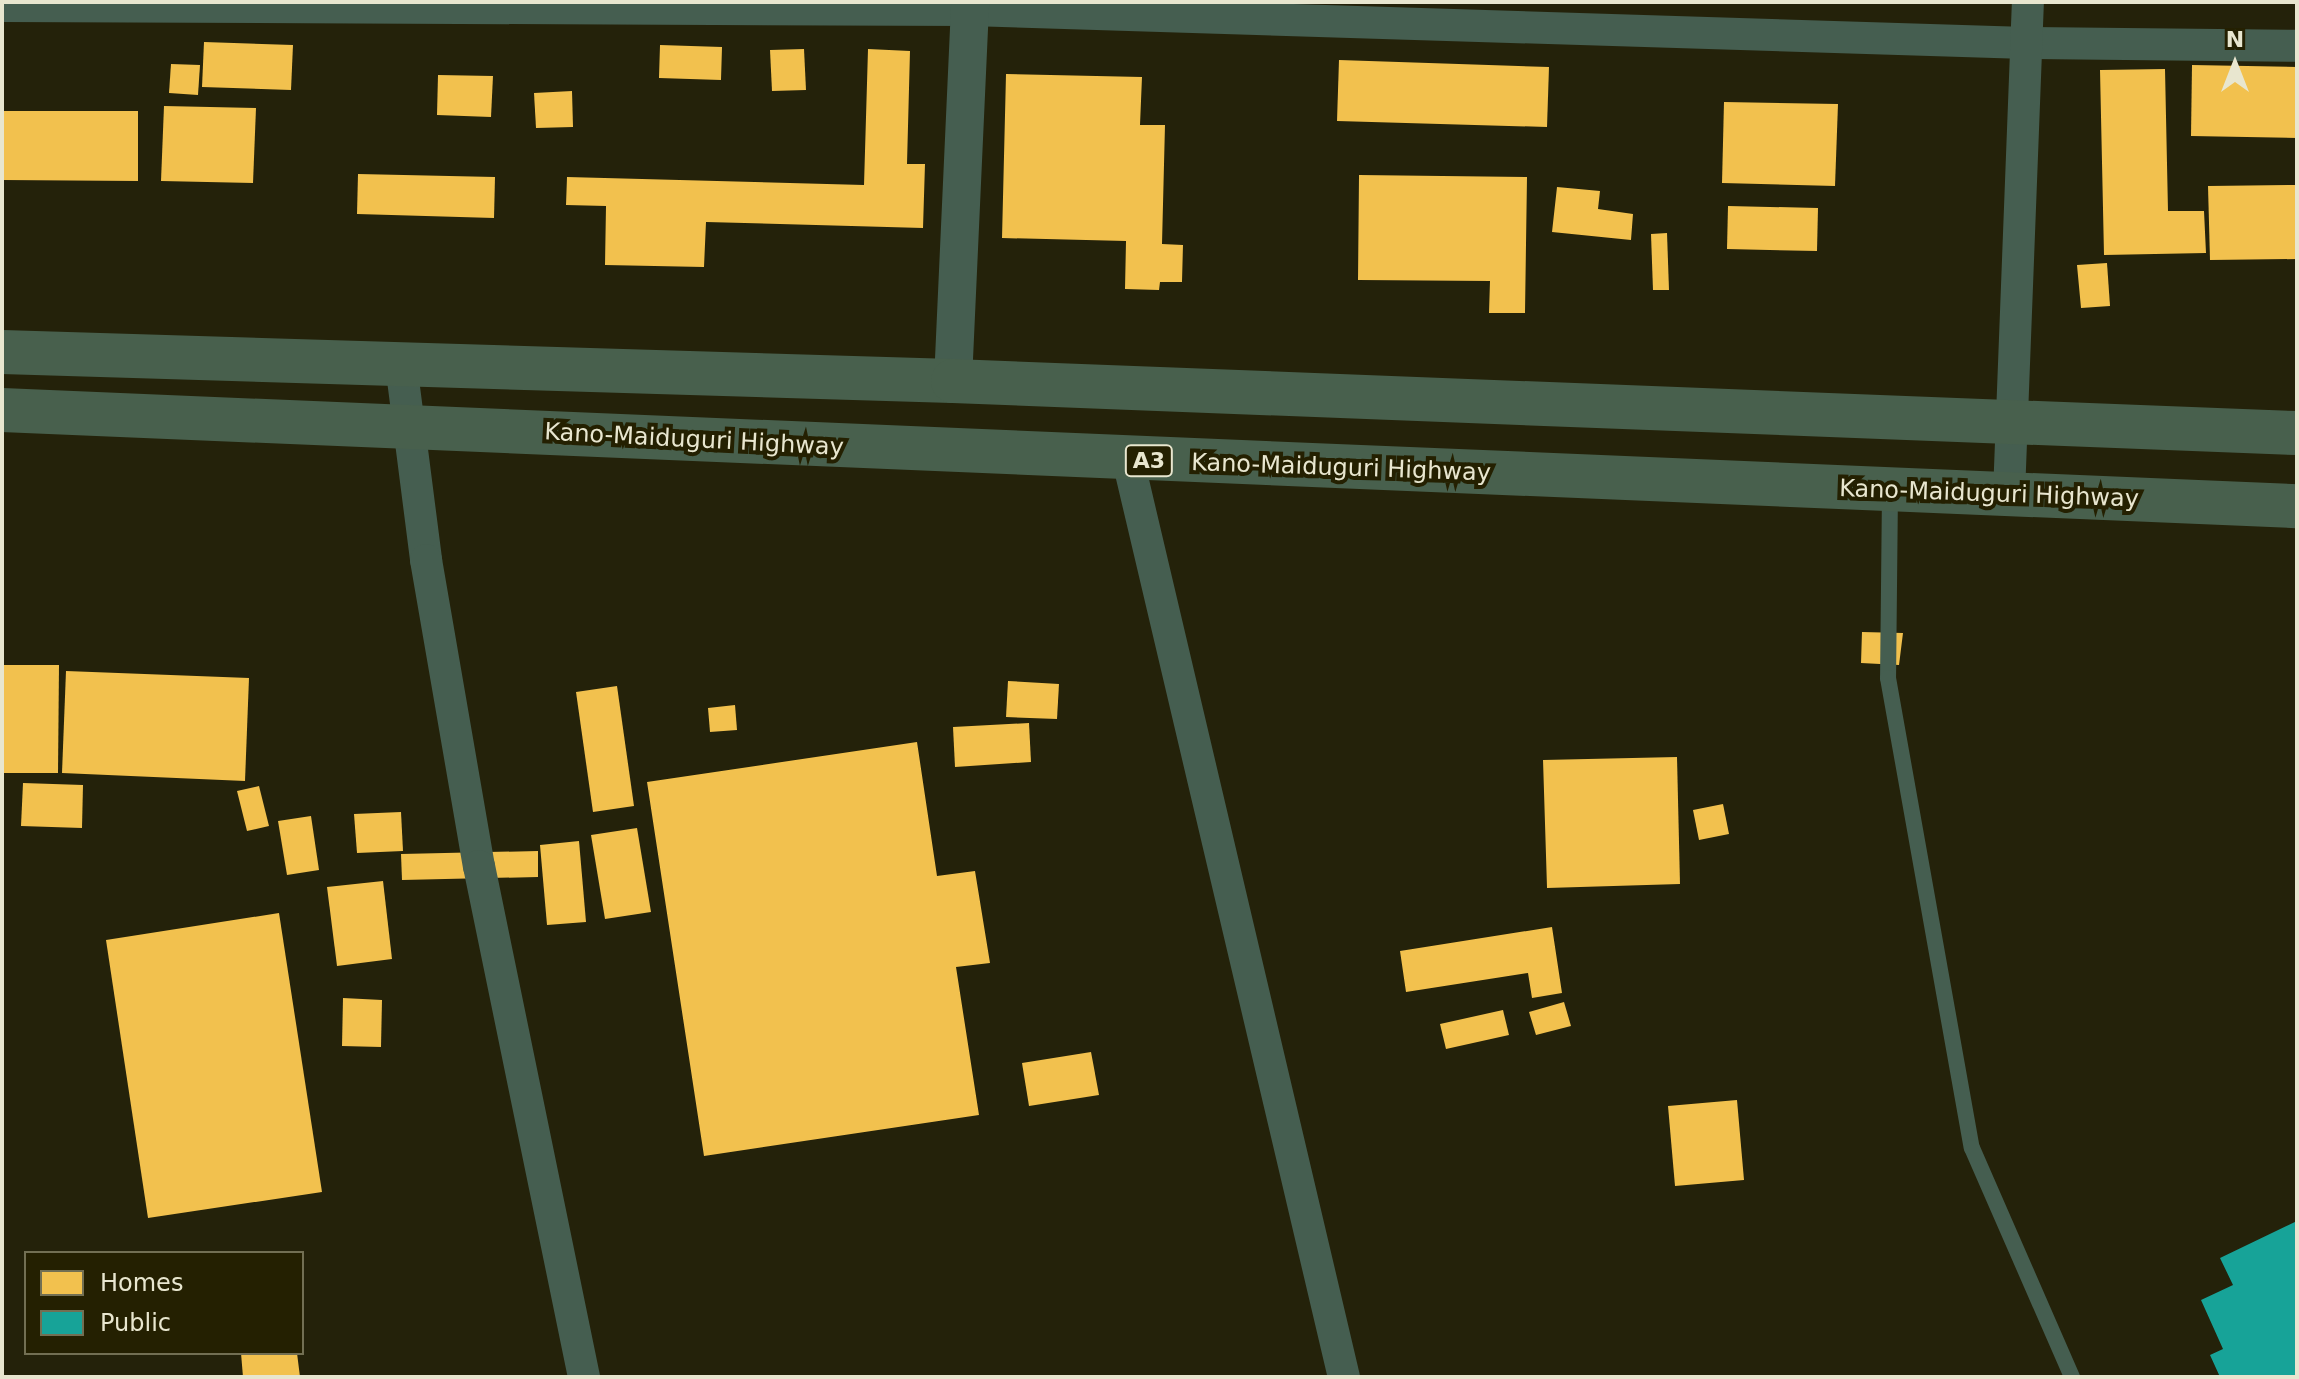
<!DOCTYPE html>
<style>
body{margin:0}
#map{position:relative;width:2299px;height:1379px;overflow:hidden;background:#24220a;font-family:"DejaVu Sans",sans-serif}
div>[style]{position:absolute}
.homes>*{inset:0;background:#f2c14e}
.public>*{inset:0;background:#17a398}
.service>*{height:16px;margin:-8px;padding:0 8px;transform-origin:8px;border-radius:8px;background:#455e50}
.minor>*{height:32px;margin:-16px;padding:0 16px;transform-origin:16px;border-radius:16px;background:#455e50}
.tertiary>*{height:38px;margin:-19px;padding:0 19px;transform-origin:19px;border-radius:19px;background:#455e50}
.trunk>*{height:44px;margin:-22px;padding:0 22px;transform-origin:22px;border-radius:22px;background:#48604d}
span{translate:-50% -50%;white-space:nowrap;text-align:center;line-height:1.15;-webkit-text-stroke:8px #242001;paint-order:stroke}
.shield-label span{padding:2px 6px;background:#242001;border:2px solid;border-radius:6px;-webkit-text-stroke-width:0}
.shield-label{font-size:22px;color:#e8e6cf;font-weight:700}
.street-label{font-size:24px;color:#e8e6cf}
.frame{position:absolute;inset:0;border:4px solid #e8e6cf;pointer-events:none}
.legend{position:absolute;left:24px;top:1251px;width:280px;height:104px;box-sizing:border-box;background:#242001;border:2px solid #726f53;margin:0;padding:10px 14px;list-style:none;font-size:24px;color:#e8e6cf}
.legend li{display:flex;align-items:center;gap:16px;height:40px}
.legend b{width:40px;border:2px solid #726f53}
.north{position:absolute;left:2195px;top:24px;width:80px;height:80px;-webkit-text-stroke:6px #242001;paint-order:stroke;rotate:0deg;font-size:22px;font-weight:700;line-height:32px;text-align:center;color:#e8e6cf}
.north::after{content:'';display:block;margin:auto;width:28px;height:36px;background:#e8e6cf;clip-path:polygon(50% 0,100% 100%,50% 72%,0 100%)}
</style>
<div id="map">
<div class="homes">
<div style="clip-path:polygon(204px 42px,293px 45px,291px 90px,202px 87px)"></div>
<div style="clip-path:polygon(660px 45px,722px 47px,721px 80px,659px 78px)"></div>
<div style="clip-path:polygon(804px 49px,806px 90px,772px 91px,770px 50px)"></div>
<div style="clip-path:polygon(868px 49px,910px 51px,907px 164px,925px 164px,923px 228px,706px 222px,704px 267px,605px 265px,606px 206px,566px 205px,567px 177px,864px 185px)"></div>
<div style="clip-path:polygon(1339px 60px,1549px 67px,1547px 127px,1337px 121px)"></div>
<div style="clip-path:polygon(171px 64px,200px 65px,198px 95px,169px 93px)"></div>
<div style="clip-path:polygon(2192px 65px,2297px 67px,2297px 138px,2191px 136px)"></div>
<div style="clip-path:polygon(2165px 69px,2168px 211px,2204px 211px,2206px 253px,2104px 255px,2100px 70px)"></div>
<div style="clip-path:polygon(1006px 74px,1142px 77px,1140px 125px,1165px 125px,1162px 244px,1183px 245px,1182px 282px,1160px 282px,1159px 290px,1125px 289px,1126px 241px,1002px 238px)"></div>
<div style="clip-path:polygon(438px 75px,493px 76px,491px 117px,437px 115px)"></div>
<div style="clip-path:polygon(572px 91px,573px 127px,536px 128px,534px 93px)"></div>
<div style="clip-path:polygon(1724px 102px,1838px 104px,1835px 186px,1722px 183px)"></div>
<div style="clip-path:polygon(164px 106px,256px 108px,253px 183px,161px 181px)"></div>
<div style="clip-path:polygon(2px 111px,138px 111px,138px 181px,2px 180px)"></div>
<div style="clip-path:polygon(358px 174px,495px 177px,494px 218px,357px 214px)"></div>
<div style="clip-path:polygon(1359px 175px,1527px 177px,1525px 313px,1489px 313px,1490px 281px,1358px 280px)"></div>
<div style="clip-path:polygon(2297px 185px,2297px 259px,2210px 260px,2208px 186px)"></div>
<div style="clip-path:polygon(1557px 187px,1600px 191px,1598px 209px,1633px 214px,1631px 240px,1552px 232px)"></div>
<div style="clip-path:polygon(1728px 206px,1818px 208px,1817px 251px,1727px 249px)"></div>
<div style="clip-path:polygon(1667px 233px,1669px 290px,1653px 290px,1651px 234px)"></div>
<div style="clip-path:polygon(2107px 263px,2110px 306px,2081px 308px,2077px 265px)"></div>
<div style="clip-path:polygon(1862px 632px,1903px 633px,1899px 665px,1861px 663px)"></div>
<div style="clip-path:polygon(2px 665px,59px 665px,58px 773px,2px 773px)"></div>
<div style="clip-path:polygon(66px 671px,249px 678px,245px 781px,62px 773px)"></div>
<div style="clip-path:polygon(1008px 681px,1059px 684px,1057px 719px,1006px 717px)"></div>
<div style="clip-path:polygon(617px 686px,634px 806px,593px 812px,576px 692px)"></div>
<div style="clip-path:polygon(735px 705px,737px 730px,710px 732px,708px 708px)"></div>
<div style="clip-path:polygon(1029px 723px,1031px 762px,955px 767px,953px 727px)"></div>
<div style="clip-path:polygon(917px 742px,937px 876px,975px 871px,990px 963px,956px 967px,979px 1115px,704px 1156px,647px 782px)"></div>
<div style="clip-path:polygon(1677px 757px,1680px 884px,1547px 888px,1543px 760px)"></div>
<div style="clip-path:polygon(23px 783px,83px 785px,82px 828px,21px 826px)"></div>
<div style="clip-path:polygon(259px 786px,269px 826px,247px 831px,237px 791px)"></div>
<div style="clip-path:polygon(1723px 804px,1729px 834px,1699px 840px,1693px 810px)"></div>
<div style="clip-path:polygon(401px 812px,403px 851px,357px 853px,354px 814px)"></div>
<div style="clip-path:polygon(311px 816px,319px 870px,287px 875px,278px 821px)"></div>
<div style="clip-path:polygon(637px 828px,651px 912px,605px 919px,591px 835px)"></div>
<div style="clip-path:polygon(579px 841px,586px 922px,547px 925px,540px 845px)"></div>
<div style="clip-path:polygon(538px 851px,538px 877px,402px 880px,401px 854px)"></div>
<div style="clip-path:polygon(383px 881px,392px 959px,337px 966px,327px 887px)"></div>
<div style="clip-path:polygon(279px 913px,322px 1192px,148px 1218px,106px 940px)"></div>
<div style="clip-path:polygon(1552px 927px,1562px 993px,1532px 998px,1528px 973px,1406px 992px,1400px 951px)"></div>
<div style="clip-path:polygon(343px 998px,382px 1000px,381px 1047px,342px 1046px)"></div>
<div style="clip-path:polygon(1564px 1002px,1571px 1026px,1536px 1035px,1529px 1012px)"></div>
<div style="clip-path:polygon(1503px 1010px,1509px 1035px,1446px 1049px,1440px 1024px)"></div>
<div style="clip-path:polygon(1091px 1052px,1099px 1095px,1029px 1106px,1022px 1063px)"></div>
<div style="clip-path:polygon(1737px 1100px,1744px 1180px,1675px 1186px,1668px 1106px)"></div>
<div style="clip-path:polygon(241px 1353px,297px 1353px,300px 1377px,243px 1377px)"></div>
</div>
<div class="public">
<div style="clip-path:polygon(2297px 1221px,2297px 1377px,2220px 1377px,2210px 1355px,2223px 1349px,2201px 1300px,2233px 1285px,2220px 1258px)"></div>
</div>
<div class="service">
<div style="left:1890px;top:491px;width:187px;rotate:90.6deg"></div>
<div style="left:1888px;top:678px;width:477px;rotate:79.9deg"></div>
<div style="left:1972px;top:1148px;width:250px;rotate:66.4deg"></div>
</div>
<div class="minor">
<div style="left:2px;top:6px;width:968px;rotate:0.24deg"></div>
<div style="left:970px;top:10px;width:1057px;rotate:1.79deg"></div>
<div style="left:2026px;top:43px;width:271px;rotate:0.6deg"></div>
<div style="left:401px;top:364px;width:198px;rotate:82.7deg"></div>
<div style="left:426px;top:560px;width:311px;rotate:80.2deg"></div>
<div style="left:479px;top:866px;width:522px;rotate:78.39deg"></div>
<div style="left:1128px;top:460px;width:942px;rotate:76.75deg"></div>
<div style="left:2009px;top:494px;width:492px;rotate:-87.8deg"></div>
</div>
<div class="tertiary">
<div style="left:953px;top:381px;width:379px;rotate:-87.4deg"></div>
</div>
<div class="trunk">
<div style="left:2px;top:352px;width:951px;rotate:1.75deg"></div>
<div style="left:953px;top:381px;width:1345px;rotate:2.22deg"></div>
<div style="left:2px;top:410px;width:2297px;rotate:2.4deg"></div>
</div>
<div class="shield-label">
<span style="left:1149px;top:461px">A3</span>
</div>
<div class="street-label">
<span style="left:694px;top:440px;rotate:3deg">Kano-Maiduguri Highway</span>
<span style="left:1341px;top:468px;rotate:2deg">Kano-Maiduguri Highway</span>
<span style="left:1989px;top:494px;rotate:2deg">Kano-Maiduguri Highway</span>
</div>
<div class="frame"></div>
<ul class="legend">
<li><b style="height:22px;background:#f2c14e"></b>Homes</li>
<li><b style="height:22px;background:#17a398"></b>Public</li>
</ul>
<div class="north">N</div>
</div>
